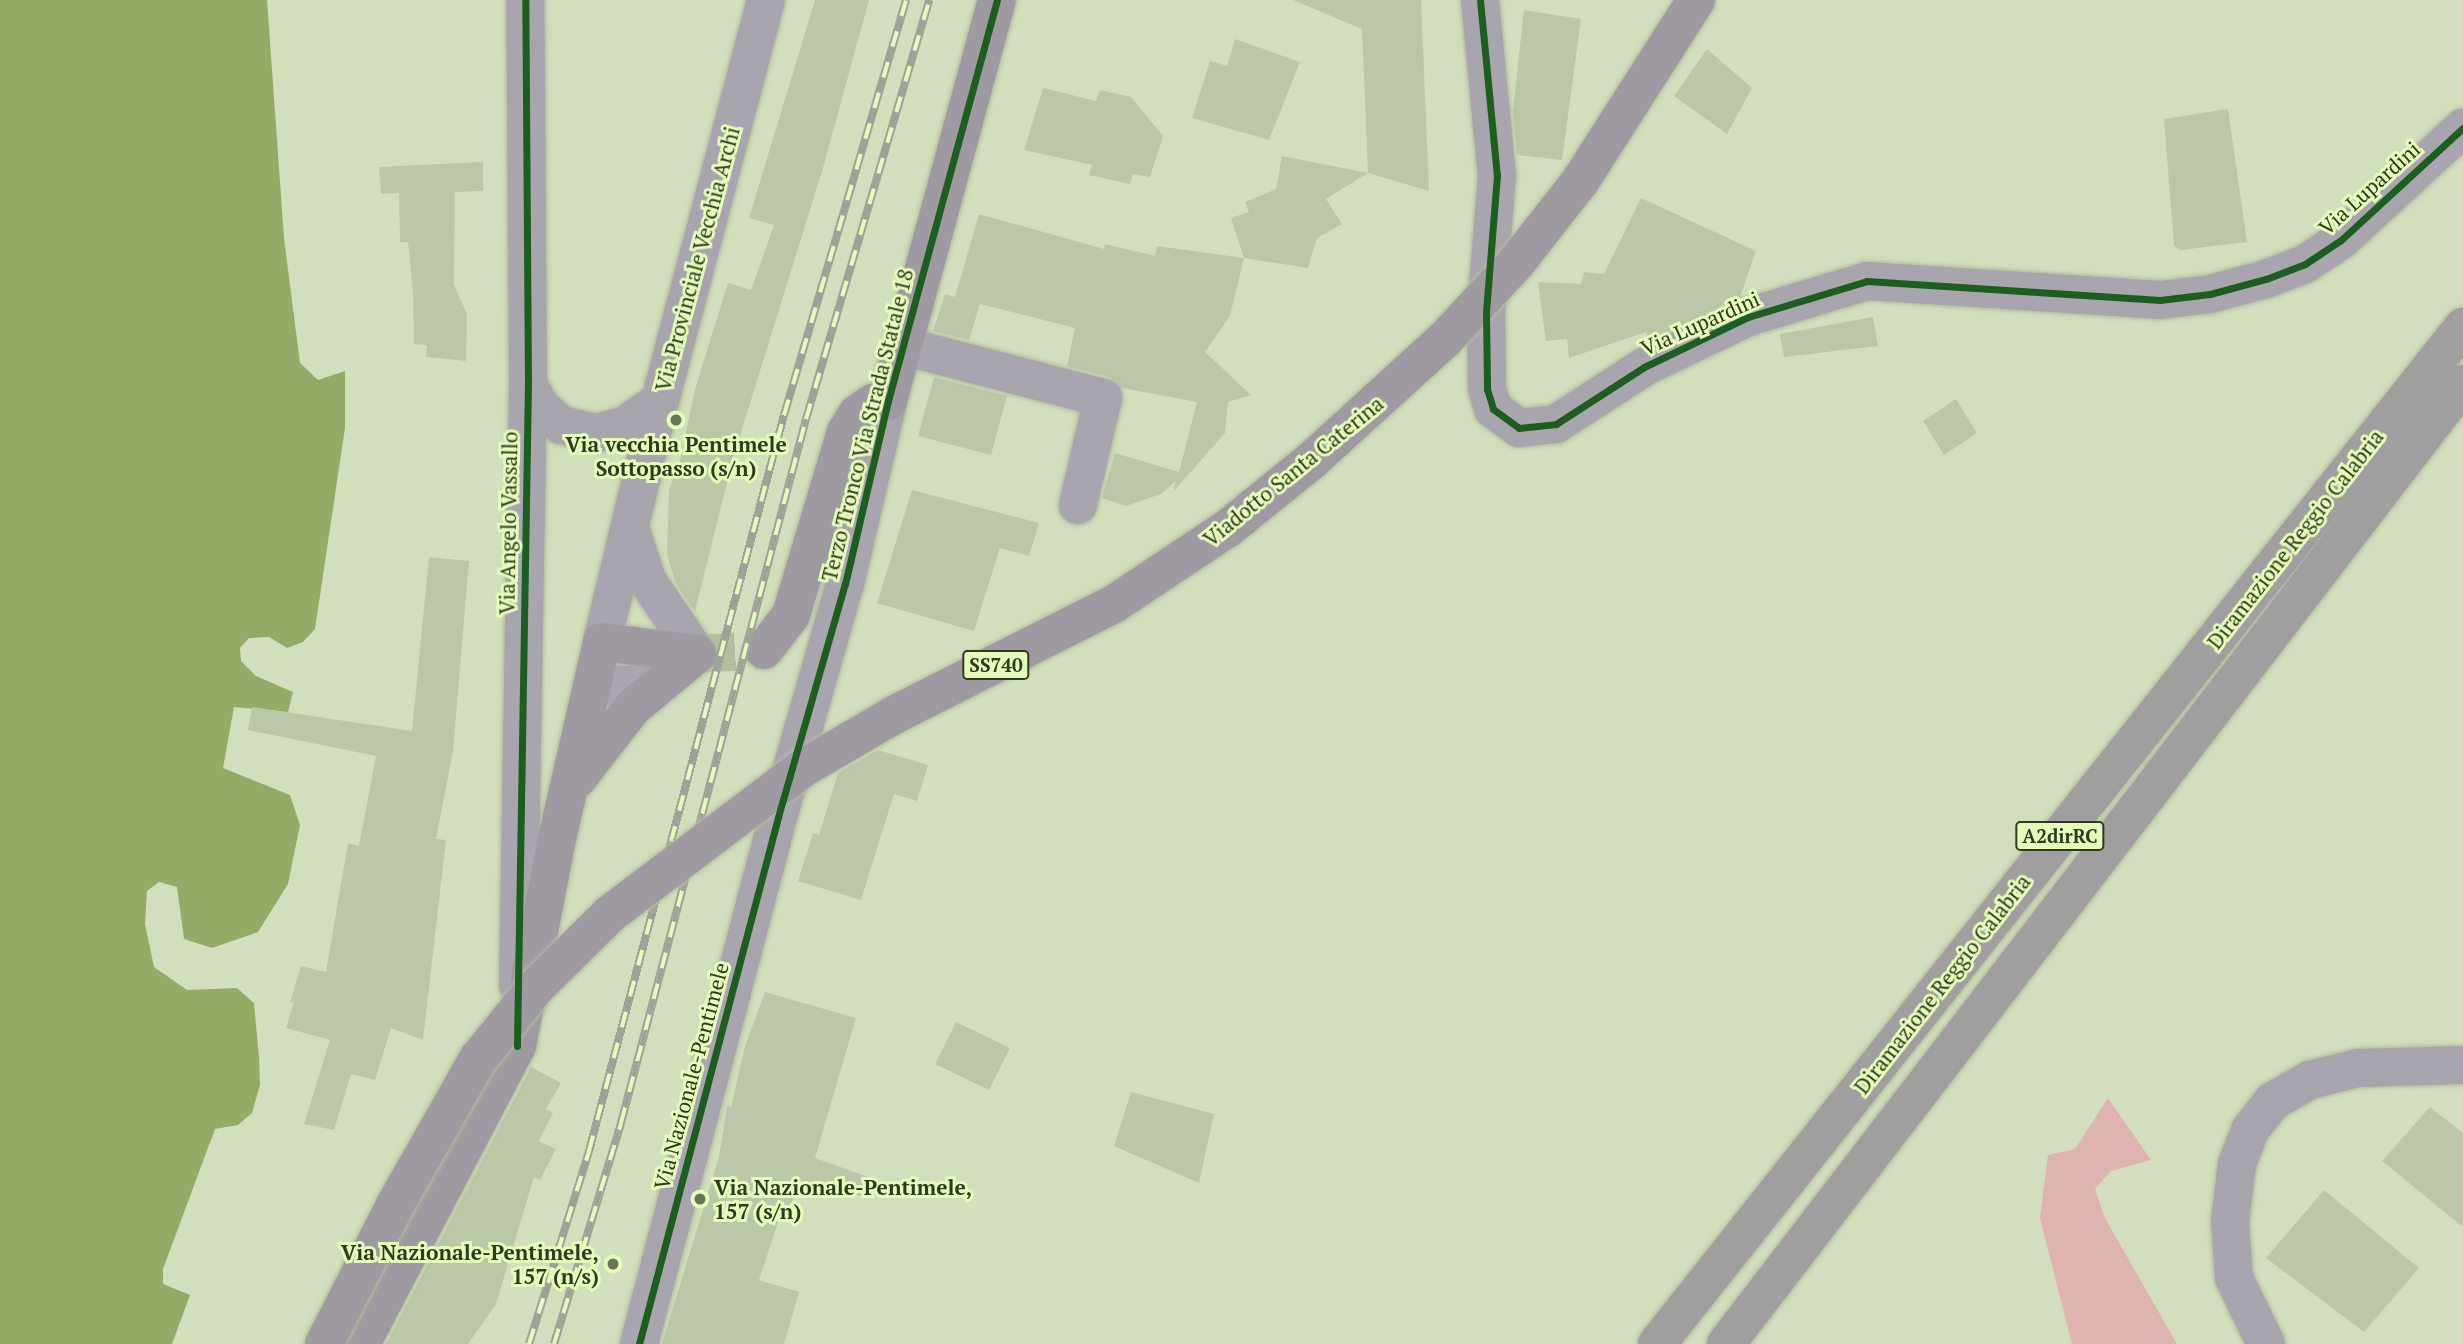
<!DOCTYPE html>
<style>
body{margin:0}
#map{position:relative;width:2463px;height:1344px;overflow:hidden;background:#d3dfbc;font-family:"PT Serif",serif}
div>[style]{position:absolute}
.forest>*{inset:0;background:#dfb3b0}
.water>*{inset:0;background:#95aa67}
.building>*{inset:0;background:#bcc7a7}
.major-tunnel>*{height:38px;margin-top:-19px;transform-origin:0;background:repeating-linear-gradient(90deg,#b3be9d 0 38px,transparent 0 57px)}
.roads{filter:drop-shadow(0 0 2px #b2bb9f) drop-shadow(0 0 2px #b2bb9f)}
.minor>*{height:38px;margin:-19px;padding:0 19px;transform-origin:19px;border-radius:19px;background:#a9a5ae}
.major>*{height:38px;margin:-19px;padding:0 19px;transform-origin:19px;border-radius:19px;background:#9f9aa2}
.highway>*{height:38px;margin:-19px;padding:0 19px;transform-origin:19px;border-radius:19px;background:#a19ea0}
.rail>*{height:8px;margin-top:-4px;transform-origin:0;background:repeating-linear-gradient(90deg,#e5fbba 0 16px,#9fa298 0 32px);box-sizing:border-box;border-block:2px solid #9fa298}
.bridges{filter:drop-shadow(0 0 2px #b2bb9f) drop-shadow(0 0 2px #b2bb9f)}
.major-bridge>*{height:38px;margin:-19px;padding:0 19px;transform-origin:19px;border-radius:19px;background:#9f9aa2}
.cycleway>*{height:7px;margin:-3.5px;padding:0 3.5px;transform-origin:3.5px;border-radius:3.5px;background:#1b5e20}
.dots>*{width:19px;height:19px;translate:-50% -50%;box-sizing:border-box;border:4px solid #e5fbba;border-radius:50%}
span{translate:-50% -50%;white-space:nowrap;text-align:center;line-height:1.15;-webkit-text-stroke:6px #e5fbba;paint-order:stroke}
.shield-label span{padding:2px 5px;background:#e5fbba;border:2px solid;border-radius:5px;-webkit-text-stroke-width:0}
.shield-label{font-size:19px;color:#31391f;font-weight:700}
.street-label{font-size:21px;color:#31391f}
.poi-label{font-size:21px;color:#31391f;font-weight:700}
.left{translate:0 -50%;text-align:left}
.right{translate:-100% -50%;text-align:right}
</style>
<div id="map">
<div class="forest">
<div style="clip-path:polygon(2108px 1098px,2151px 1160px,2111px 1171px,2095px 1189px,2105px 1218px,2177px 1344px,2072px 1344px,2040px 1218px,2048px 1155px,2075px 1149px)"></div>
</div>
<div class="water">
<div style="clip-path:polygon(0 0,267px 0,284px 238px,300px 363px,318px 380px,345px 371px,345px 428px,315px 629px,303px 642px,287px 648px,269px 637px,249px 638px,240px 648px,241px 661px,256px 676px,293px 692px,288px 712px,234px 707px,223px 768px,290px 795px,300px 825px,288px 884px,258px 932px,212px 948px,184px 939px,177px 887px,159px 882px,147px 891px,145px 924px,154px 967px,187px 990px,237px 988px,254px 1003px,259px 1057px,260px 1085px,252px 1113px,238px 1125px,215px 1129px,163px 1269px,163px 1284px,190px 1295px,172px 1344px,0 1344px)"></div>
</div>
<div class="building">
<div style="clip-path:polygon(815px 0,869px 0,823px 168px,734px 455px,695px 612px,675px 582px,667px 554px,669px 489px,680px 461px,695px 389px,728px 283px,751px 290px,774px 225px,749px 218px)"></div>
<div style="clip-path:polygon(1293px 0,1421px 0,1429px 191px,1368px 173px,1362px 29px)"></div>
<div style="clip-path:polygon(1524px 10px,1581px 19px,1562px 160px,1517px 155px,1513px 110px)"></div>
<div style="clip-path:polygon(1235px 39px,1300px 62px,1269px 140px,1192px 118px,1210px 61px,1227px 66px)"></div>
<div style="clip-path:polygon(1707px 49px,1752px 88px,1727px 134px,1674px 96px)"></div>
<div style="clip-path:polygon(1043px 88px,1096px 101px,1100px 90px,1131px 97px,1163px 136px,1150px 177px,1133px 174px,1130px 184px,1089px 175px,1092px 165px,1024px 150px)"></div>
<div style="clip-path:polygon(2228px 109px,2247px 242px,2181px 250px,2174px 246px,2164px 119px)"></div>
<div style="clip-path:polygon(1282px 156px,1368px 173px,1326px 199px,1342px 224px,1317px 238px,1308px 268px,1244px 258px,1231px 218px,1249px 212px,1245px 202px,1276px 189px)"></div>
<div style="clip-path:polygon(483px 162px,483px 191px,455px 192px,454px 285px,467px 314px,466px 361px,426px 357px,427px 345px,414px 344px,413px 293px,408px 242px,400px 242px,399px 193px,381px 194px,379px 167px)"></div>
<div style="clip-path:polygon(1641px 198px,1756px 251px,1740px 297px,1665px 333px,1649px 338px,1646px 332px,1569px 358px,1567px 339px,1546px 341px,1538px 282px,1581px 284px,1584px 272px,1604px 274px)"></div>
<div style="clip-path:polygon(979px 214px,1104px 249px,1105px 244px,1155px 256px,1157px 246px,1244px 258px,1230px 316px,1205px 352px,1251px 395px,1228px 402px,1225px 433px,1173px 492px,1176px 481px,1161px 494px,1126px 506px,1102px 498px,1115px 453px,1179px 472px,1197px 402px,1122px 388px,1109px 377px,1067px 366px,1075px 328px,980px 304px,969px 340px,933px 331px,945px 294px,955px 297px)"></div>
<div style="clip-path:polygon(1873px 317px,1878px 346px,1784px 357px,1780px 334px)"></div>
<div style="clip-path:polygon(934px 377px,1007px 396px,991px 455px,918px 436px)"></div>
<div style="clip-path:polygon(1956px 399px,1977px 433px,1944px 455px,1923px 421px)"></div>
<div style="clip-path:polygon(912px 490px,1039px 523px,1029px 556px,1000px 548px,974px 631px,877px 603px)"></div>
<div style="clip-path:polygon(429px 557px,469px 561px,453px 751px,436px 839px,446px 840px,423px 1040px,391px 1028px,375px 1080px,351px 1074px,334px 1130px,304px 1124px,330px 1040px,286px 1028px,294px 1002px,290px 1003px,301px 966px,326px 972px,348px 843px,359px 846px,376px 756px,248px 730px,252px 707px,412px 731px)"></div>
<div style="clip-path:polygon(878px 750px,928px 765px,917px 801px,894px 794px,861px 900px,798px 881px,813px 833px,819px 835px,838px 773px)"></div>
<div style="clip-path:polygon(765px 992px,856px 1018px,815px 1158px,874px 1179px,869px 1198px,798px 1181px,790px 1209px,783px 1207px,759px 1280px,799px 1292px,784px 1344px,662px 1344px,719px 1157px,727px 1106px,731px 1107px,745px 1046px)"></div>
<div style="clip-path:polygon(956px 1022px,1010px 1048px,989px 1090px,935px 1064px)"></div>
<div style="clip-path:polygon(531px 1067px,561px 1083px,546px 1109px,553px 1113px,539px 1141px,556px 1149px,540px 1180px,534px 1177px,496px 1304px,468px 1344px,386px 1344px)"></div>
<div style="clip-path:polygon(1131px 1092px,1214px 1114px,1199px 1183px,1114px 1146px)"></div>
<div style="clip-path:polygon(2430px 1107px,2463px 1133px,2463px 1227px,2382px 1161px)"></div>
<div style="clip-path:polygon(2324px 1190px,2419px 1268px,2364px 1332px,2266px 1258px)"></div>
</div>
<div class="major-tunnel">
<div style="left:697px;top:654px;width:67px;rotate:-3.4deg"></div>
</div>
<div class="roads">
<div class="minor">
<div style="left:1480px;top:0;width:176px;rotate:84.5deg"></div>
<div style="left:1497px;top:175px;width:138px;rotate:94.6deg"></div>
<div style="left:1486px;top:313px;width:76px;rotate:89.2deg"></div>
<div style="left:1487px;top:389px;width:21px;rotate:73deg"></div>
<div style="left:1493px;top:409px;width:32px;rotate:36deg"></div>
<div style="left:1519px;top:428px;width:37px;rotate:-6deg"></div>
<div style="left:1556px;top:424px;width:105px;rotate:-32.9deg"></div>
<div style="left:1644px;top:367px;width:115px;rotate:-25.7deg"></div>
<div style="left:1748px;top:317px;width:124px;rotate:-16.8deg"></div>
<div style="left:1867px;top:281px;width:294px;rotate:3.7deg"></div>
<div style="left:2160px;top:300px;width:50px;rotate:-6.8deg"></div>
<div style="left:2210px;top:294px;width:58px;rotate:-15deg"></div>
<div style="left:2266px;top:279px;width:42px;rotate:-21deg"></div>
<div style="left:2305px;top:264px;width:43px;rotate:-33.7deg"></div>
<div style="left:2341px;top:240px;width:166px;rotate:-42.6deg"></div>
<div style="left:903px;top:346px;width:207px;rotate:14.6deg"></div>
<div style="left:1103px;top:398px;width:110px;rotate:103.2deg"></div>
<div style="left:528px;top:384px;width:26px;rotate:61deg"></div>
<div style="left:541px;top:407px;width:27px;rotate:42deg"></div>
<div style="left:561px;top:425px;width:36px;rotate:13deg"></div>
<div style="left:596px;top:433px;width:29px;rotate:-14deg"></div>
<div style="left:624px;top:426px;width:44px;rotate:-34.8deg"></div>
<div style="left:631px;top:531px;width:52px;rotate:71.9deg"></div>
<div style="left:647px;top:580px;width:89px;rotate:56deg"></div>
<div style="left:602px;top:642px;width:248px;rotate:-76.5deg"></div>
<div style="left:660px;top:401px;width:415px;rotate:-75.2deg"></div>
<div style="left:592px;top:687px;width:66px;rotate:-3.5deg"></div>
<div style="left:518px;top:985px;width:601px;rotate:-89.05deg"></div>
<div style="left:528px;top:384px;width:384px;rotate:-90.4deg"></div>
<div style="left:639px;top:1344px;width:545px;rotate:-75.22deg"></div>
<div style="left:778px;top:817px;width:242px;rotate:-74deg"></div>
<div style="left:845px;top:584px;width:188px;rotate:-76.8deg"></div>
<div style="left:2266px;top:1344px;width:73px;rotate:-115.9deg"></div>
<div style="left:2234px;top:1278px;width:57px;rotate:-94deg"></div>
<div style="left:2230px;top:1221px;width:57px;rotate:-83deg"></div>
<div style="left:2237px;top:1164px;width:36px;rotate:-69deg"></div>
<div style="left:2250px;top:1130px;width:37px;rotate:-52deg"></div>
<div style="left:2273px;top:1101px;width:43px;rotate:-29.6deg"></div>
<div style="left:2310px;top:1080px;width:49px;rotate:-14deg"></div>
<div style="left:2358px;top:1068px;width:105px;rotate:-1.6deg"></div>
</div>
<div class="major">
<div style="left:764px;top:650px;width:44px;rotate:-52.4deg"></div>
<div style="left:791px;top:615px;width:191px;rotate:-73.3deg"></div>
<div style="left:846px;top:432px;width:21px;rotate:-59deg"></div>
<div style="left:857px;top:414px;width:19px;rotate:-35deg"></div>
<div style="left:873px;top:403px;width:15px;rotate:-8deg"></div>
<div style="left:888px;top:401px;width:416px;rotate:-74.8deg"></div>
<div style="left:577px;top:779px;width:91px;rotate:-52.1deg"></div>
<div style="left:633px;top:707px;width:83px;rotate:-39.6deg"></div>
<div style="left:361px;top:1344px;width:336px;rotate:-62.4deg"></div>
<div style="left:517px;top:1046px;width:207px;rotate:-79.1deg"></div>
<div style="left:556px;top:843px;width:206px;rotate:-77.1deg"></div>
<div style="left:602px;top:642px;width:96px;rotate:7.2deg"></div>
</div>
<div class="highway">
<div style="left:1657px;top:1344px;width:1298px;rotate:-51.6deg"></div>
<div style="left:1726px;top:1344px;width:1210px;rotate:-52.49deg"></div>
</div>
</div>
<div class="rail">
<div style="left:529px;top:1344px;width:202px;rotate:-72.7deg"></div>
<div style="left:589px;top:1151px;width:761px;rotate:-75.16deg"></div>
<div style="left:784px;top:415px;width:433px;rotate:-73.6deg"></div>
<div style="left:554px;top:1344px;width:231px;rotate:-73.1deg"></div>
<div style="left:621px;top:1123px;width:728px;rotate:-75.28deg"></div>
<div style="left:806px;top:419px;width:437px;rotate:-73.6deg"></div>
</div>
<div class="bridges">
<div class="major-bridge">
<div style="left:324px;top:1344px;width:156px;rotate:-62.9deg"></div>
<div style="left:395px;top:1205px;width:168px;rotate:-60.4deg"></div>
<div style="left:478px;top:1059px;width:92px;rotate:-51.1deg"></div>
<div style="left:536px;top:987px;width:104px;rotate:-44.6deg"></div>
<div style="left:610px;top:914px;width:242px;rotate:-37.1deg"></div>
<div style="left:803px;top:768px;width:105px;rotate:-30.2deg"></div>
<div style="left:894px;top:715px;width:246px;rotate:-26.8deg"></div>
<div style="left:1114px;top:604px;width:137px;rotate:-33.7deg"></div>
<div style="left:1228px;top:528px;width:107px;rotate:-38.9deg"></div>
<div style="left:1311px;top:461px;width:181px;rotate:-42.3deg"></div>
<div style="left:1445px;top:339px;width:104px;rotate:-46.9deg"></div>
<div style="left:1516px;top:263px;width:105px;rotate:-51.9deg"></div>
<div style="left:1581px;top:180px;width:214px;rotate:-57.4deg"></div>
</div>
</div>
<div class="cycleway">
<div style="left:1480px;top:0;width:176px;rotate:84.5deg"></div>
<div style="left:1497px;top:175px;width:138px;rotate:94.6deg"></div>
<div style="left:1486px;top:313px;width:76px;rotate:89.2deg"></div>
<div style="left:1487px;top:389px;width:21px;rotate:73deg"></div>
<div style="left:1493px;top:409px;width:32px;rotate:36deg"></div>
<div style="left:1519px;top:428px;width:37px;rotate:-6deg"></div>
<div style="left:1556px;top:424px;width:105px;rotate:-32.9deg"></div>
<div style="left:1644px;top:367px;width:115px;rotate:-25.7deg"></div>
<div style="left:1748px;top:317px;width:124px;rotate:-16.8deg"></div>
<div style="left:1867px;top:281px;width:294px;rotate:3.7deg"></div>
<div style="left:2160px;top:300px;width:50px;rotate:-6.8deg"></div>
<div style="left:2210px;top:294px;width:58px;rotate:-15deg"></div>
<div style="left:2266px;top:279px;width:42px;rotate:-21deg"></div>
<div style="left:2305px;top:264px;width:43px;rotate:-33.7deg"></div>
<div style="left:2341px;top:240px;width:166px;rotate:-42.6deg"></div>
<div style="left:517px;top:1046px;width:662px;rotate:-89.05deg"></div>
<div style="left:528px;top:384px;width:384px;rotate:-90.4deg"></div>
<div style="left:639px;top:1344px;width:545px;rotate:-75.22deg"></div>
<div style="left:778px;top:817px;width:242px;rotate:-74deg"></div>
<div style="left:845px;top:584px;width:188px;rotate:-76.8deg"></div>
<div style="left:888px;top:401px;width:416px;rotate:-74.8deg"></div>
</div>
<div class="dots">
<div style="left:676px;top:420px;background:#6a7356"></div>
<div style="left:700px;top:1199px;background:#6a7356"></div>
<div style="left:613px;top:1264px;background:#6a7356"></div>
</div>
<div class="shield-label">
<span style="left:996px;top:665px">SS740</span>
<span style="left:2060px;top:836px">A2dirRC</span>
</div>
<div class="street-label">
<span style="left:2369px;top:188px;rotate:-42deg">Via Lupardini</span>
<span style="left:697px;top:259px;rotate:-75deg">Via Provinciale Vecchia Archi</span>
<span style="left:1700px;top:323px;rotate:-24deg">Via Lupardini</span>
<span style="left:867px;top:425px;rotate:-76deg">Terzo Tronco Via Strada Statale 18</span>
<span style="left:1293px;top:471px;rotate:-39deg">Viadotto Santa Caterina</span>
<span style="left:508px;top:523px;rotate:-89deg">Via Angelo Vassallo</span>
<span style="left:2295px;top:539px;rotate:-52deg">Diramazione Reggio Calabria</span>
<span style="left:1942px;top:984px;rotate:-52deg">Diramazione Reggio Calabria</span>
<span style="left:691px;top:1076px;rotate:-75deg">Via Nazionale-Pentimele</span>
</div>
<div class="poi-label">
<span style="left:676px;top:456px">Via vecchia Pentimele<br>Sottopasso (s/n)</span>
<span class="left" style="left:714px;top:1199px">Via Nazionale-Pentimele,<br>157 (s/n)</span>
<span class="right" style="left:599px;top:1264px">Via Nazionale-Pentimele,<br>157 (n/s)</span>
</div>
</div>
